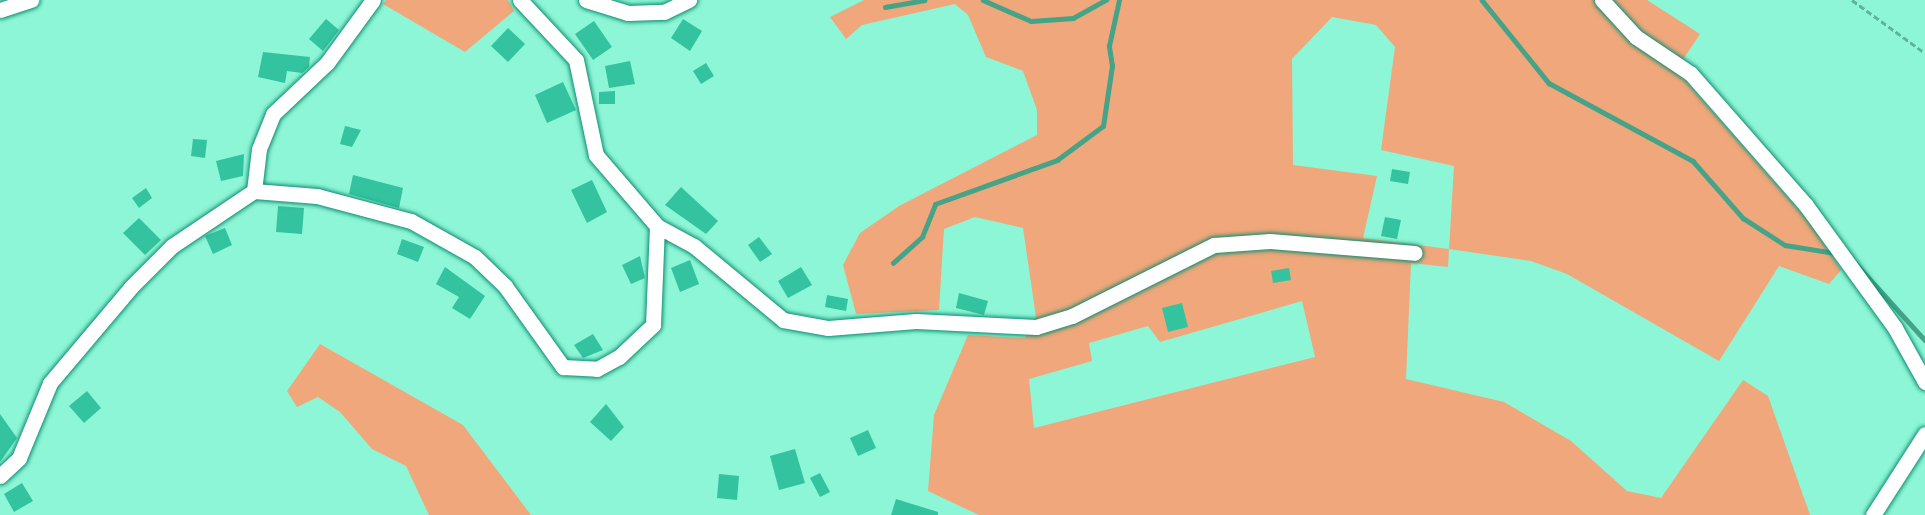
<!DOCTYPE html>
<style>
body{margin:0}
#map{position:relative;width:1925px;height:515px;overflow:hidden;background:#8df6d6;font-family:Manrope,sans-serif}
div>[style]{position:absolute}
.green>*{inset:0;background:#f0a77b}
.stream>*{height:4.5px;margin:-2.25px;padding:0 2.25px;transform-origin:2.25px;border-radius:2.25px;background:#45a388}
.building>*{inset:0;background:#33c39f}
.path>*{height:3px;margin-top:-1.5px;transform-origin:0;background:repeating-linear-gradient(90deg,#5eb49b 0 6px,transparent 0 9px)}
.roads{filter:drop-shadow(0 0 2px #0c8d71) drop-shadow(0 0 2px #0c8d71)}
.street>*{height:15px;margin:-7.5px;padding:0 7.5px;transform-origin:7.5px;border-radius:7.5px;background:#fff}
span{translate:-50% -50%;white-space:nowrap;text-align:center;line-height:1.15;-webkit-text-stroke:6px #8df6d6;paint-order:stroke}
</style>
<div id="map">
<div class="green">
<div style="clip-path:polygon(386px 0,508px 0,514px 11px,465px 52px,383px 4px)"></div>
<div style="clip-path:polygon(evenodd,864px 0,1647px 0,1700px 34px,1676px 70px,1810px 223px,1841px 270px,1829px 284px,1779px 266px,1719px 361px,1567px 274px,1531px 261px,1449px 249px,1448px 267px,1411px 263px,1406px 379px,1504px 402px,1571px 441px,1627px 491px,1661px 498px,1743px 380px,1768px 396px,1810px 515px,979px 515px,928px 491px,934px 415px,968px 335px,1025px 338px,1036px 317px,1023px 228px,975px 217px,944px 229px,939px 310px,856px 314px,843px 265px,860px 233px,899px 206px,1037px 135px,1037px 110px,1023px 71px,986px 57px,968px 15px,955px 4px,862px 25px,846px 39px,830px 17px,864px 0,1332px 17px,1376px 25px,1395px 47px,1381px 150px,1454px 166px,1449px 249px,1363px 238px,1377px 176px,1293px 165px,1292px 59px,1332px 17px,864px 0,1302px 301px,1315px 357px,1034px 428px,1029px 379px,1092px 361px,1089px 343px,1148px 326px,1160px 342px,1302px 301px)"></div>
<div style="clip-path:polygon(320px 344px,463px 425px,531px 515px,429px 515px,406px 466px,372px 449px,340px 412px,318px 397px,297px 407px,287px 391px)"></div>
</div>
<div class="stream">
<div style="left:983px;top:0;width:52px;rotate:23.6deg"></div>
<div style="left:1031px;top:21px;width:42px;rotate:-4.1deg"></div>
<div style="left:1073px;top:18px;width:38px;rotate:-29deg"></div>
<div style="left:1482px;top:0;width:107px;rotate:51.1deg"></div>
<div style="left:1549px;top:83px;width:164px;rotate:28.4deg"></div>
<div style="left:1693px;top:161px;width:76px;rotate:48.7deg"></div>
<div style="left:1743px;top:218px;width:50px;rotate:32.7deg"></div>
<div style="left:1785px;top:245px;width:51px;rotate:9.1deg"></div>
<div style="left:885px;top:7px;width:40px;rotate:-10deg"></div>
<div style="left:1849px;top:256px;width:113px;rotate:47.9deg"></div>
<div style="left:893px;top:263px;width:39px;rotate:-42deg"></div>
<div style="left:922px;top:237px;width:35px;rotate:-68deg"></div>
<div style="left:935px;top:204px;width:130px;rotate:-19.8deg"></div>
<div style="left:1057px;top:160px;width:57px;rotate:-36.5deg"></div>
<div style="left:1103px;top:126px;width:61px;rotate:-81.5deg"></div>
<div style="left:1112px;top:66px;width:20px;rotate:-99deg"></div>
<div style="left:1109px;top:46px;width:47px;rotate:-77.7deg"></div>
</div>
<div class="building">
<div style="clip-path:polygon(326px 19px,339px 30px,323px 51px,309px 39px)"></div>
<div style="clip-path:polygon(683px 19px,702px 31px,690px 51px,671px 38px)"></div>
<div style="clip-path:polygon(594px 21px,612px 47px,593px 60px,575px 34px)"></div>
<div style="clip-path:polygon(508px 28px,525px 44px,508px 62px,491px 46px)"></div>
<div style="clip-path:polygon(263px 52px,310px 57px,309px 67px,302px 73px,287px 71px,285px 83px,258px 77px)"></div>
<div style="clip-path:polygon(630px 61px,635px 84px,609px 88px,605px 66px)"></div>
<div style="clip-path:polygon(706px 63px,714px 76px,701px 84px,693px 71px)"></div>
<div style="clip-path:polygon(563px 82px,576px 110px,547px 123px,535px 95px)"></div>
<div style="clip-path:polygon(615px 91px,615px 104px,599px 104px,599px 92px)"></div>
<div style="clip-path:polygon(345px 126px,361px 130px,352px 147px,340px 144px)"></div>
<div style="clip-path:polygon(193px 139px,207px 140px,205px 158px,191px 156px)"></div>
<div style="clip-path:polygon(244px 154px,243px 176px,221px 181px,216px 161px)"></div>
<div style="clip-path:polygon(1392px 169px,1410px 172px,1408px 184px,1390px 181px)"></div>
<div style="clip-path:polygon(353px 175px,403px 188px,399px 208px,349px 194px)"></div>
<div style="clip-path:polygon(592px 180px,607px 212px,587px 223px,571px 190px)"></div>
<div style="clip-path:polygon(681px 187px,718px 221px,706px 234px,665px 205px)"></div>
<div style="clip-path:polygon(146px 188px,152px 198px,139px 208px,132px 198px)"></div>
<div style="clip-path:polygon(278px 206px,304px 208px,302px 234px,276px 232px)"></div>
<div style="clip-path:polygon(1385px 217px,1401px 220px,1397px 239px,1381px 236px)"></div>
<div style="clip-path:polygon(139px 218px,161px 240px,145px 255px,123px 233px)"></div>
<div style="clip-path:polygon(225px 228px,232px 245px,213px 254px,205px 236px)"></div>
<div style="clip-path:polygon(759px 237px,772px 254px,760px 262px,748px 245px)"></div>
<div style="clip-path:polygon(402px 239px,424px 247px,418px 262px,397px 254px)"></div>
<div style="clip-path:polygon(640px 256px,645px 278px,631px 284px,622px 265px)"></div>
<div style="clip-path:polygon(690px 260px,699px 284px,680px 292px,671px 268px)"></div>
<div style="clip-path:polygon(445px 267px,485px 296px,470px 319px,452px 308px,459px 297px,436px 284px)"></div>
<div style="clip-path:polygon(801px 267px,812px 285px,788px 298px,778px 281px)"></div>
<div style="clip-path:polygon(1289px 268px,1291px 280px,1273px 283px,1271px 271px)"></div>
<div style="clip-path:polygon(959px 293px,988px 301px,984px 315px,956px 308px)"></div>
<div style="clip-path:polygon(827px 295px,848px 299px,846px 311px,825px 307px)"></div>
<div style="clip-path:polygon(1182px 303px,1188px 327px,1168px 332px,1162px 308px)"></div>
<div style="clip-path:polygon(593px 334px,603px 350px,583px 358px,574px 345px)"></div>
<div style="clip-path:polygon(87px 391px,101px 408px,84px 423px,69px 406px)"></div>
<div style="clip-path:polygon(606px 404px,624px 427px,611px 441px,590px 422px)"></div>
<div style="clip-path:polygon(0 414px,17px 438px,0 462px)"></div>
<div style="clip-path:polygon(868px 430px,876px 448px,858px 456px,850px 438px)"></div>
<div style="clip-path:polygon(795px 449px,805px 483px,779px 490px,770px 456px)"></div>
<div style="clip-path:polygon(820px 473px,830px 492px,820px 497px,810px 478px)"></div>
<div style="clip-path:polygon(719px 474px,739px 476px,737px 500px,717px 498px)"></div>
<div style="clip-path:polygon(22px 483px,33px 501px,14px 512px,4px 494px)"></div>
<div style="clip-path:polygon(896px 499px,938px 512px,938px 515px,891px 515px)"></div>
</div>
<div class="path">
<div style="left:1852px;top:0;width:90px;rotate:36deg"></div>
</div>
<div class="roads">
<div class="street">
<div style="left:586px;top:0;width:44px;rotate:17.2deg"></div>
<div style="left:628px;top:13px;width:36px;rotate:-2deg"></div>
<div style="left:664px;top:12px;width:28px;rotate:-26deg"></div>
<div style="left:1602px;top:0;width:50px;rotate:47.4deg"></div>
<div style="left:1636px;top:37px;width:66px;rotate:33.9deg"></div>
<div style="left:1691px;top:74px;width:173px;rotate:48.8deg"></div>
<div style="left:1805px;top:204px;width:153px;rotate:54deg"></div>
<div style="left:1895px;top:328px;width:62px;rotate:60.9deg"></div>
<div style="left:0;top:10px;width:33px;rotate:-18deg"></div>
<div style="left:254px;top:191px;width:42px;rotate:-83.2deg"></div>
<div style="left:259px;top:149px;width:38px;rotate:-68deg"></div>
<div style="left:273px;top:114px;width:74px;rotate:-43.4deg"></div>
<div style="left:327px;top:63px;width:78px;rotate:-53.9deg"></div>
<div style="left:657px;top:226px;width:42px;rotate:28.4deg"></div>
<div style="left:694px;top:246px;width:116px;rotate:39.7deg"></div>
<div style="left:783px;top:320px;width:46px;rotate:10.1deg"></div>
<div style="left:828px;top:328px;width:88px;rotate:-4.5deg"></div>
<div style="left:916px;top:321px;width:120px;rotate:2.9deg"></div>
<div style="left:1036px;top:327px;width:38px;rotate:-17deg"></div>
<div style="left:1072px;top:316px;width:159px;rotate:-26.6deg"></div>
<div style="left:1214px;top:245px;width:56px;rotate:-4.1deg"></div>
<div style="left:1270px;top:241px;width:145px;rotate:4.7deg"></div>
<div style="left:0;top:476px;width:26px;rotate:-43deg"></div>
<div style="left:19px;top:458px;width:81px;rotate:-67.5deg"></div>
<div style="left:50px;top:383px;width:126px;rotate:-49.8deg"></div>
<div style="left:131px;top:287px;width:58px;rotate:-45deg"></div>
<div style="left:172px;top:246px;width:99px;rotate:-33.9deg"></div>
<div style="left:254px;top:191px;width:63px;rotate:4.5deg"></div>
<div style="left:317px;top:196px;width:97px;rotate:14.9deg"></div>
<div style="left:411px;top:221px;width:73px;rotate:29.4deg"></div>
<div style="left:475px;top:257px;width:42px;rotate:44deg"></div>
<div style="left:505px;top:286px;width:100px;rotate:54.4deg"></div>
<div style="left:563px;top:367px;width:34px;rotate:3deg"></div>
<div style="left:597px;top:369px;width:25px;rotate:-29deg"></div>
<div style="left:619px;top:357px;width:47px;rotate:-43.3deg"></div>
<div style="left:653px;top:325px;width:99px;rotate:-87.7deg"></div>
<div style="left:657px;top:226px;width:94px;rotate:-130.7deg"></div>
<div style="left:596px;top:155px;width:97px;rotate:-101.9deg"></div>
<div style="left:576px;top:60px;width:82px;rotate:-133deg"></div>
<div style="left:1873px;top:515px;width:96px;rotate:-57.3deg"></div>
</div>
</div>
</div>
